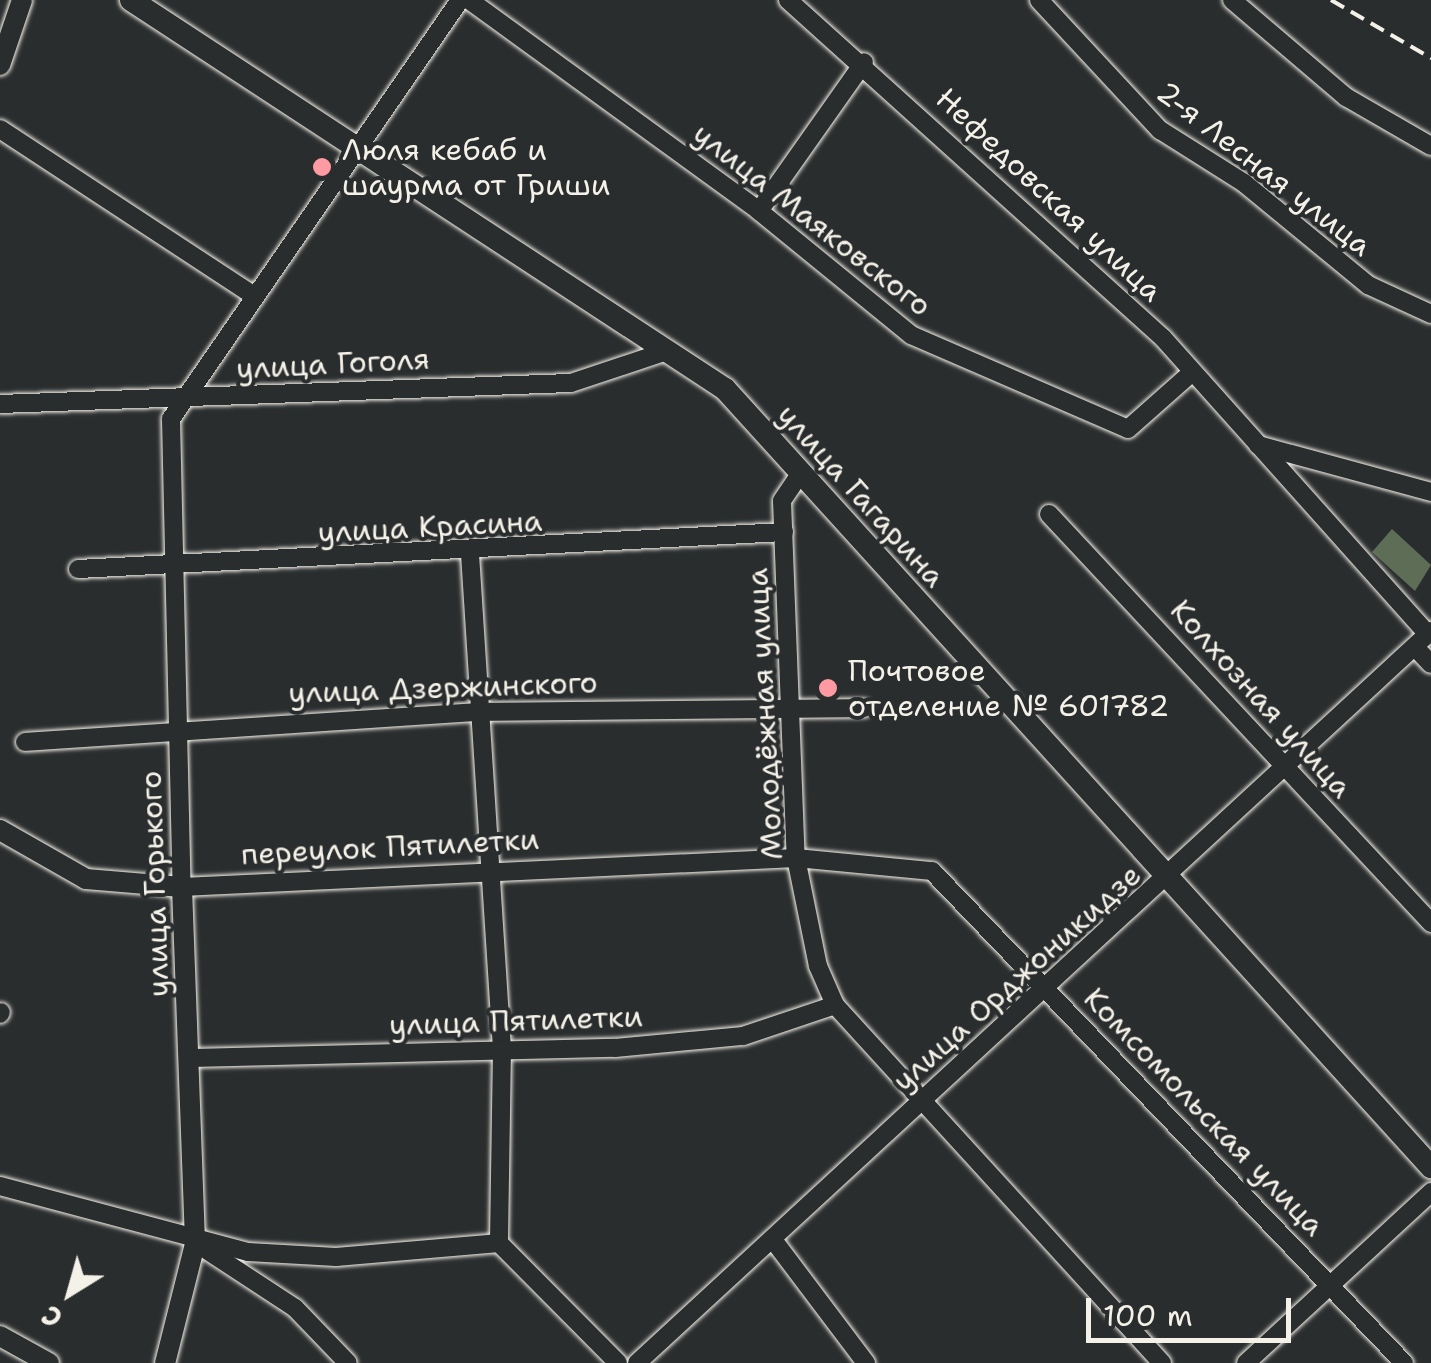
<!DOCTYPE html>
<meta charset="utf-8">
<style>
body{margin:0}
#map{position:relative;width:1431px;height:1363px;overflow:hidden;background:#2a2d2e;font-family:"Shantell Sans",sans-serif}
div>[style]{position:absolute}
.green>*{inset:0;background:#5d6d56}
.roads{filter:drop-shadow(0 0 2px #f4f1e8) drop-shadow(0 0 2px #f4f1e8)}
.minor>*{height:18px;margin:-9px;padding:0 9px;transform-origin:9px;border-radius:9px;background:#2a2d2e}
.tertiary>*{height:20px;margin:-10px;padding:0 10px;transform-origin:10px;border-radius:10px;background:#2a2d2e}
.secondary>*{height:22px;margin:-11px;padding:0 11px;transform-origin:11px;border-radius:11px;background:#2a2d2e}
.rail>*{height:4px;margin-top:-2px;transform-origin:0;background:repeating-linear-gradient(90deg,#f4f1e8 0 15px,transparent 0 23px)}
.dots>*{width:28px;height:28px;translate:-50% -50%;box-sizing:border-box;border:5px solid #2a2d2e;border-radius:50%}
span{translate:-50% -50%;white-space:nowrap;text-align:center;line-height:1.15;-webkit-text-stroke:8px #2a2d2e;paint-order:stroke}
.poi-label{font-size:30px;color:#f4f1e8}
.left{translate:0 -50%;text-align:left}
.street-label{font-size:30px;color:#f4f1e8}
.north{position:absolute;left:20px;top:1243px;width:100px;height:100px;-webkit-text-stroke:8px #2a2d2e;paint-order:stroke;rotate:217deg;font-size:28px;font-weight:700;line-height:40px;text-align:center;color:#f4f1e8}
.north::after{content:'';display:block;margin:auto;width:35px;height:45px;background:#f4f1e8;clip-path:polygon(50% 0,100% 100%,50% 72%,0 100%)}
.scale{position:absolute;left:1086px;top:1298px;width:205px;height:45px;box-sizing:border-box;border:5px solid #f4f1e8;border-top:0;padding-left:12px;font-size:30px;line-height:35px;white-space:nowrap;color:#f4f1e8;-webkit-text-stroke:8px #2a2d2e;paint-order:stroke}
</style>
<div id="map">
<div class="green">
<div style="clip-path:polygon(1392px 529px,1431px 565px,1415px 591px,1372px 552px)"></div>
</div>
<div class="roads">
<div class="minor">
<div style="left:460px;top:0;width:509px;rotate:124.6deg"></div>
<div style="left:171px;top:419px;width:468px;rotate:88.7deg"></div>
<div style="left:182px;top:887px;width:615px;rotate:-2.7deg"></div>
<div style="left:796px;top:858px;width:137px;rotate:5.5deg"></div>
<div style="left:932px;top:871px;width:682px;rotate:46.19deg"></div>
<div style="left:469px;top:0;width:359px;rotate:36deg"></div>
<div style="left:759px;top:211px;width:196px;rotate:39.2deg"></div>
<div style="left:911px;top:335px;width:236px;rotate:23.4deg"></div>
<div style="left:1128px;top:429px;width:81px;rotate:-41.5deg"></div>
<div style="left:788px;top:0;width:505px;rotate:42.03deg"></div>
<div style="left:1163px;top:338px;width:397px;rotate:48.2deg"></div>
<div style="left:1039px;top:0;width:178px;rotate:47.1deg"></div>
<div style="left:1160px;top:130px;width:99px;rotate:32.2deg"></div>
<div style="left:1244px;top:183px;width:161px;rotate:39.4deg"></div>
<div style="left:1368px;top:285px;width:69px;rotate:24.7deg"></div>
<div style="left:1232px;top:0;width:150px;rotate:40.4deg"></div>
<div style="left:1346px;top:97px;width:98px;rotate:30deg"></div>
<div style="left:0;top:129px;width:304px;rotate:33.3deg"></div>
<div style="left:759px;top:211px;width:182px;rotate:-54.8deg"></div>
<div style="left:0;top:404px;width:571px;rotate:-2.11deg"></div>
<div style="left:571px;top:383px;width:98px;rotate:-18.4deg"></div>
<div style="left:1258px;top:445px;width:179px;rotate:15.2deg"></div>
<div style="left:800px;top:474px;width:32px;rotate:124deg"></div>
<div style="left:782px;top:501px;width:357px;rotate:87.8deg"></div>
<div style="left:796px;top:858px;width:110px;rotate:78.5deg"></div>
<div style="left:818px;top:966px;width:43px;rotate:66.4deg"></div>
<div style="left:835px;top:1005px;width:485px;rotate:47.6deg"></div>
<div style="left:1049px;top:514px;width:560px;rotate:46.95deg"></div>
<div style="left:470px;top:554px;width:496px;rotate:86.3deg"></div>
<div style="left:502px;top:1049px;width:194px;rotate:90.9deg"></div>
<div style="left:78px;top:569px;width:707px;rotate:-3deg"></div>
<div style="left:1415px;top:647px;width:23px;rotate:47deg"></div>
<div style="left:25px;top:742px;width:457px;rotate:-3.8deg"></div>
<div style="left:481px;top:712px;width:383px;rotate:-0.6deg"></div>
<div style="left:0;top:1014px;width:2px;rotate:-63deg"></div>
<div style="left:192px;top:1058px;width:423px;rotate:-1.4deg"></div>
<div style="left:615px;top:1048px;width:129px;rotate:-5.4deg"></div>
<div style="left:743px;top:1036px;width:97px;rotate:-18.6deg"></div>
<div style="left:0;top:1186px;width:257px;rotate:14.9deg"></div>
<div style="left:248px;top:1252px;width:88px;rotate:3.3deg"></div>
<div style="left:336px;top:1257px;width:164px;rotate:-4.9deg"></div>
<div style="left:499px;top:1243px;width:169px;rotate:45.2deg"></div>
<div style="left:774px;top:1241px;width:153px;rotate:53deg"></div>
<div style="left:208px;top:1251px;width:104px;rotate:33.2deg"></div>
<div style="left:295px;top:1308px;width:76px;rotate:46.1deg"></div>
<div style="left:637px;top:1363px;width:1080px;rotate:-42.67deg"></div>
<div style="left:1246px;top:1363px;width:252px;rotate:-42.7deg"></div>
</div>
<div class="tertiary">
<div style="left:0;top:65px;width:69px;rotate:-71.3deg"></div>
<div style="left:0;top:830px;width:99px;rotate:29.7deg"></div>
<div style="left:86px;top:879px;width:96px;rotate:4.8deg"></div>
<div style="left:182px;top:887px;width:357px;rotate:87.9deg"></div>
<div style="left:195px;top:1244px;width:123px;rotate:104.1deg"></div>
<div style="left:0;top:1336px;width:56px;rotate:28.9deg"></div>
</div>
<div class="secondary">
<div style="left:131px;top:0;width:710px;rotate:33.22deg"></div>
<div style="left:725px;top:389px;width:1051px;rotate:47.78deg"></div>
</div>
</div>
<div class="rail">
<div style="left:1331px;top:0;width:116px;rotate:30.1deg"></div>
</div>
<div class="dots">
<div style="left:322px;top:167px;background:#ff9aa2"></div>
<div style="left:828px;top:688px;background:#ff9aa2"></div>
</div>
<div class="poi-label">
<span class="left" style="left:342px;top:167px">Люля кебаб и<br>шаурма от Гриши</span>
<span class="left" style="left:848px;top:688px">Почтовое<br>отделение № 601782</span>
</div>
<div class="street-label">
<span style="left:1264px;top:169px;rotate:38deg">2-я Лесная улица</span>
<span style="left:1049px;top:195px;rotate:43deg">Нефедовская улица</span>
<span style="left:812px;top:220px;rotate:38deg">улица Маяковского</span>
<span style="left:333px;top:364px;rotate:-3deg">улица Гоголя</span>
<span style="left:861px;top:496px;rotate:48deg">улица Гагарина</span>
<span style="left:430px;top:527px;rotate:-3deg">улица Красина</span>
<span style="left:443px;top:688px;rotate:-2deg">улица Дзержинского</span>
<span style="left:1261px;top:699px;rotate:48deg">Колхозная улица</span>
<span style="left:765px;top:714px;rotate:-93deg">Молодёжная улица</span>
<span style="left:390px;top:847px;rotate:-3deg">переулок Пятилетки</span>
<span style="left:155px;top:884px;rotate:-92deg">улица Горького</span>
<span style="left:1017px;top:978px;rotate:-42deg">улица Орджоникидзе</span>
<span style="left:516px;top:1021px;rotate:-2deg">улица Пятилетки</span>
<span style="left:1204px;top:1112px;rotate:46deg">Комсомольская улица</span>
</div>
<div class="north">С</div>
<div class="scale">100 m</div>
</div>
